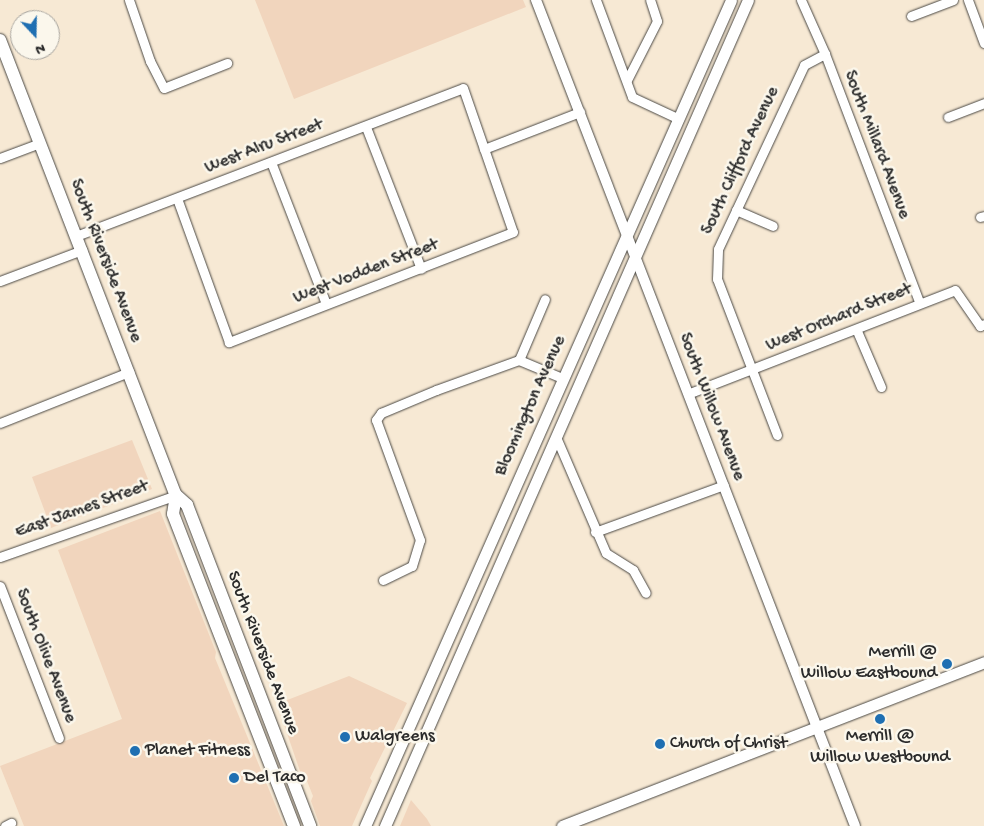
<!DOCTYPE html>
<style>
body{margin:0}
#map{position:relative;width:984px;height:826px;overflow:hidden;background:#f7e9d4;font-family:"Gochi Hand",sans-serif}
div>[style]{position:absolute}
.built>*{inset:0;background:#f1d5bd}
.roads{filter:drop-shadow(0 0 1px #4a4844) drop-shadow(0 0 1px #4a4844)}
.minor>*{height:9px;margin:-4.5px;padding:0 4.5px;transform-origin:4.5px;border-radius:4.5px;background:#fff}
.tertiary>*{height:10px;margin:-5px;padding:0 5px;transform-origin:5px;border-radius:5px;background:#fff}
.secondary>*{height:11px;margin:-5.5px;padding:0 5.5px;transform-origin:5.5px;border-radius:5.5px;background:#fff}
.primary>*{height:12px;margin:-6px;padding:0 6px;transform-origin:6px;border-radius:6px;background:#fff}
.dots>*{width:14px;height:14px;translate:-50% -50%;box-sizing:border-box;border:2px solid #fbf7ec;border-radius:50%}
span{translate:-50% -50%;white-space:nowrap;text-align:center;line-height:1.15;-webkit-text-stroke:5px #fbf7ec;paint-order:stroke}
.street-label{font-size:18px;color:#2b2b2b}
.poi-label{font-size:18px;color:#2b2b2b}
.right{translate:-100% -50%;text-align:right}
.left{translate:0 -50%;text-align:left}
.north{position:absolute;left:10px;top:10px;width:50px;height:50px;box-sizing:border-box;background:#fbf7ec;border:1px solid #a8a59f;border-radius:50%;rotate:159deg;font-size:14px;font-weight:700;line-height:20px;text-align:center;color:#2b2b2b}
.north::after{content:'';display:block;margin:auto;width:18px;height:22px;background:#1f6fb2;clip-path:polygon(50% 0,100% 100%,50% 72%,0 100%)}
</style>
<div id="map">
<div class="built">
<div style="clip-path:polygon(255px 0,523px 0,526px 7px,294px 99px)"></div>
<div style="clip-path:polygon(132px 440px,152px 489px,51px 528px,32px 477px)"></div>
<div style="clip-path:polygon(160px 511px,216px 652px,215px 658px,284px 826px,24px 826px,0 766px,122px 719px,58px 550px)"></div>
<div style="clip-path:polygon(349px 676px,407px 703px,370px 778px,372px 781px,352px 826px,320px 826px,311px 801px,313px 796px,307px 781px,303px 780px,277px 704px)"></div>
<div style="clip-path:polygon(411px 800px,427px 819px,431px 826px,400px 826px)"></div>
</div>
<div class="roads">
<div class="minor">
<div style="left:129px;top:0;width:65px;rotate:71deg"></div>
<div style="left:150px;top:61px;width:30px;rotate:63deg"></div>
<div style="left:164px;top:88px;width:68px;rotate:-21.6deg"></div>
<div style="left:596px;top:0;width:103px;rotate:69.6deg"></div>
<div style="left:632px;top:97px;width:50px;rotate:25deg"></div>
<div style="left:801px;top:0;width:59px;rotate:66deg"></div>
<div style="left:825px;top:54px;width:265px;rotate:69.2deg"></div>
<div style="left:968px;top:0;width:46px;rotate:69.6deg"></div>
<div style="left:911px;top:16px;width:45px;rotate:-20.9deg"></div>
<div style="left:627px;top:80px;width:66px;rotate:-63deg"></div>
<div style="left:657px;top:21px;width:22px;rotate:-108deg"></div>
<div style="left:948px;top:117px;width:39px;rotate:-21deg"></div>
<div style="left:366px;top:127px;width:152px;rotate:68.8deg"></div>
<div style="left:484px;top:149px;width:103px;rotate:-21.1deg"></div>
<div style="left:0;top:158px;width:43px;rotate:-20.6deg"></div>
<div style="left:271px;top:162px;width:152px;rotate:68.8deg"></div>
<div style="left:736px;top:210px;width:40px;rotate:23.4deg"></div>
<div style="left:980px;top:217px;width:4px;rotate:-14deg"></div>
<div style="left:76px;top:236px;width:414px;rotate:-20.9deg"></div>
<div style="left:463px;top:88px;width:152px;rotate:70.9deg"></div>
<div style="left:513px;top:232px;width:305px;rotate:158.8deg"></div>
<div style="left:229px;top:342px;width:153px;rotate:-109.9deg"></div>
<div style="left:0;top:281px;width:88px;rotate:-20.7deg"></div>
<div style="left:857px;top:331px;width:61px;rotate:66.8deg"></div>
<div style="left:519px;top:360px;width:47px;rotate:22.7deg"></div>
<div style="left:690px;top:393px;width:284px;rotate:-21.2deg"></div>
<div style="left:955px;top:290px;width:44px;rotate:55.2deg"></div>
<div style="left:980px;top:326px;width:4px;rotate:-27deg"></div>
<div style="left:0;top:423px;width:139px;rotate:-21.6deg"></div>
<div style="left:777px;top:435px;width:167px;rotate:-111deg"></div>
<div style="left:717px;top:279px;width:30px;rotate:-88deg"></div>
<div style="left:718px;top:249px;width:203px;rotate:-64.9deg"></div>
<div style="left:804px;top:65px;width:24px;rotate:-28deg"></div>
<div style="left:556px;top:437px;width:126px;rotate:66.7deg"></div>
<div style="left:606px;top:553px;width:32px;rotate:32deg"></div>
<div style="left:633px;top:570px;width:26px;rotate:61deg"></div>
<div style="left:595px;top:532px;width:137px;rotate:-20deg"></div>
<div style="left:0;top:557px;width:187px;rotate:-19.4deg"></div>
<div style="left:383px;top:580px;width:32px;rotate:-26deg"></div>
<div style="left:412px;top:566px;width:27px;rotate:-73deg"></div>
<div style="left:420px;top:540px;width:128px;rotate:-110.1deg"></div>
<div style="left:376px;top:420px;width:9px;rotate:-54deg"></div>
<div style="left:381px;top:413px;width:60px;rotate:-22.7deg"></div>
<div style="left:436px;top:390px;width:88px;rotate:-19.9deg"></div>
<div style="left:519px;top:360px;width:66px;rotate:-66.9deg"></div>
<div style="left:0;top:586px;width:163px;rotate:68.8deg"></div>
<div style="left:5px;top:826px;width:7px;rotate:-27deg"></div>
</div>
<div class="tertiary">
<div style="left:536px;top:0;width:885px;rotate:68.88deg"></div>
</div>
<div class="secondary">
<div style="left:365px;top:826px;width:903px;rotate:-66.1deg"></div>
<div style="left:385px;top:826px;width:902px;rotate:-66.28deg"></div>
<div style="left:562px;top:826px;width:453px;rotate:-21.2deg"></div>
</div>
<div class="primary">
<div style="left:0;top:40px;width:488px;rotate:68.9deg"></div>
<div style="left:176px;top:495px;width:15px;rotate:42deg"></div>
<div style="left:187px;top:505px;width:344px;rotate:69deg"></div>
<div style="left:176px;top:495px;width:19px;rotate:99deg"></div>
<div style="left:173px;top:514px;width:335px;rotate:68.8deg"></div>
</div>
</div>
<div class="dots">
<div style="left:947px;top:664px;background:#1f6fb2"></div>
<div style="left:880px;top:719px;background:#1f6fb2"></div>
<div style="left:345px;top:737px;background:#1f6fb2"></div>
<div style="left:660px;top:744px;background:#1f6fb2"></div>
<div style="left:135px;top:751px;background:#1f6fb2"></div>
<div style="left:234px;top:778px;background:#1f6fb2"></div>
</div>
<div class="street-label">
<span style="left:876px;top:145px;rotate:69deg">South Millard Avenue</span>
<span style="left:264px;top:147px;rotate:-21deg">West Alru Street</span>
<span style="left:741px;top:161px;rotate:-65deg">South Clifford Avenue</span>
<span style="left:105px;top:261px;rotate:69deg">South Riverside Avenue</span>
<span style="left:366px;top:272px;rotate:-21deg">West Vodden Street</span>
<span style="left:839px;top:318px;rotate:-22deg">West Orchard Street</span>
<span style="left:531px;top:406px;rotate:-66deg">Bloomington Avenue</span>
<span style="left:711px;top:407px;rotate:69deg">South Willow Avenue</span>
<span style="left:82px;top:510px;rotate:-20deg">East James Street</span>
<span style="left:262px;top:653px;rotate:69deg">South Riverside Avenue</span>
<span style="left:45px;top:656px;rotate:69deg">South Olive Avenue</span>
</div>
<div class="poi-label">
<span class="right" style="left:937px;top:664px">Merrill @<br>Willow Eastbound</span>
<span class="left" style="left:355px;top:737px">Walgreens</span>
<span style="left:880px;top:748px">Merrill @<br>Willow Westbound</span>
<span class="left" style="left:670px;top:744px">Church of Christ</span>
<span class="left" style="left:145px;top:751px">Planet Fitness</span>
<span class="left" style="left:244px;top:778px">Del Taco</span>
</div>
<div class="north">N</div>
</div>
